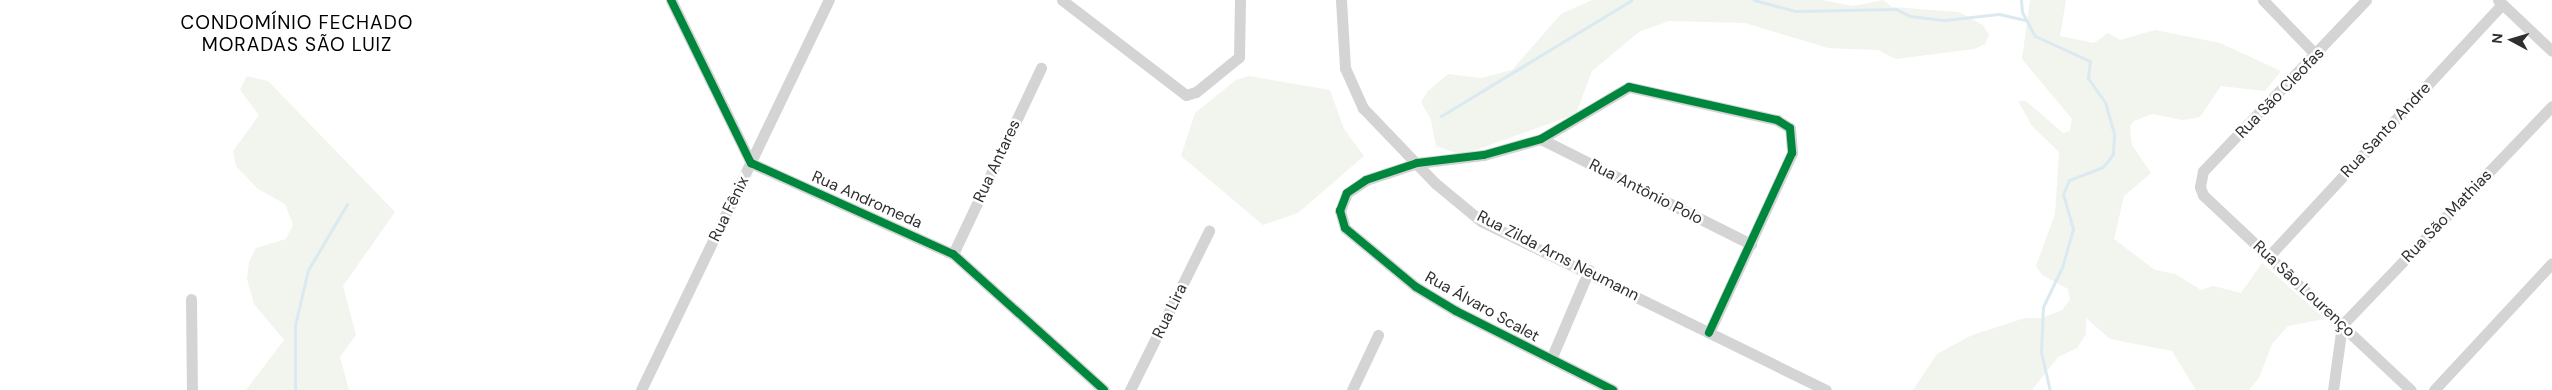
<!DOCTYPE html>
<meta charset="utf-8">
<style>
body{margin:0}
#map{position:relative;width:2552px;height:390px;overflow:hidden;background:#fff;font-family:"DM Sans",sans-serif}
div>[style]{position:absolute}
.green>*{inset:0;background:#f1f5ed}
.stream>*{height:3px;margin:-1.5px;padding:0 1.5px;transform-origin:1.5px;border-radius:1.5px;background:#dbe9f1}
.street>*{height:11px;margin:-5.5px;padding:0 5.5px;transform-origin:5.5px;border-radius:5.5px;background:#d4d4d4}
.cycleway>*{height:8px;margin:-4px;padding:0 4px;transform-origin:4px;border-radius:4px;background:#00873e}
span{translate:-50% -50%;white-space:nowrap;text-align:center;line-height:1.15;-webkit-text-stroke:5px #fff;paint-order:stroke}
.street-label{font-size:16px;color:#2f2f2f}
.quarter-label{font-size:19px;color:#000;letter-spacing:1px}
.north{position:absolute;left:2487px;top:15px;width:50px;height:50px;-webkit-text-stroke:4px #fff;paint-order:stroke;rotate:276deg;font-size:14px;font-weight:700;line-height:20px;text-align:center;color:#2f2f2f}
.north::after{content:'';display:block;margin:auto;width:18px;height:22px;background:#2f2f2f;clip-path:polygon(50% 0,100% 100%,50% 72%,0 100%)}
</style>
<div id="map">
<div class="green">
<div style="clip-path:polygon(1592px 0,1822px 0,1853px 6px,1883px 0,1892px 7px,1959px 12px,1983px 25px,1989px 35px,1985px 44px,1974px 49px,1896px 59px,1878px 50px,1828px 48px,1745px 23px,1669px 21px,1639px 32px,1592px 71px,1576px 114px,1462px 155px,1436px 146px,1431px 120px,1421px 102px,1428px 91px,1448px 74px,1481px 78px,1512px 70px,1561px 14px)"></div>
<div style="clip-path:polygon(2030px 0,2066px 0,2060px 36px,2094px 43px,2108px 33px,2120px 40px,2155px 30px,2220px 43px,2281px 71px,2265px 91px,2221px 86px,2200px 117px,2183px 120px,2152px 114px,2134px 121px,2130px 126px,2132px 145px,2151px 173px,2124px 196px,2114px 239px,2155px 270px,2175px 274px,2201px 290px,2213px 286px,2241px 293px,2262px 263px,2325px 319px,2288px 326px,2272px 344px,2259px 378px,2249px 390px,2196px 390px,2172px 351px,2110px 339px,2086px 318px,2086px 334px,2077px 348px,2058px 357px,2032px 390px,1913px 390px,1937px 354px,1972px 335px,2025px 318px,2042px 318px,2062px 310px,2070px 300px,2068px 289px,2042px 275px,2036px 266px,2055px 214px,2059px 152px,2032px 126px,2018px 101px,2026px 101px,2063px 133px,2070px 131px,2072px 119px,2022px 59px)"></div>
<div style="clip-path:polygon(247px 76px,268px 81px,395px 212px,343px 286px,356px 335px,340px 357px,349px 390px,246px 390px,284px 340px,254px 304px,247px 279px,249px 262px,256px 248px,286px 239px,293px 225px,285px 204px,258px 189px,236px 166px,233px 151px,259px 115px,240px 90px)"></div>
<div style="clip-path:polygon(1249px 76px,1330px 90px,1344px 129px,1364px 156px,1298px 213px,1263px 225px,1181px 156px,1195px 113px,1236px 80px)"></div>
</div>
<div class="stream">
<div style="left:1754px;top:0;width:42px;rotate:15deg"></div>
<div style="left:1795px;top:11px;width:101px;rotate:-1.1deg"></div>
<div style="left:1896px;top:9px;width:16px;rotate:27deg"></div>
<div style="left:1910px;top:16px;width:35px;rotate:7deg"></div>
<div style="left:1945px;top:20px;width:54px;rotate:-6.3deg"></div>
<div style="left:1999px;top:14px;width:28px;rotate:13deg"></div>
<div style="left:2021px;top:0;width:12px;rotate:85deg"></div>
<div style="left:2022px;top:12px;width:27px;rotate:62deg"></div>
<div style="left:2035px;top:36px;width:60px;rotate:24.4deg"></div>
<div style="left:2090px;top:61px;width:17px;rotate:97deg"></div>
<div style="left:2088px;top:78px;width:29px;rotate:55deg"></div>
<div style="left:2105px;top:102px;width:33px;rotate:74deg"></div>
<div style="left:2114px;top:134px;width:20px;rotate:93deg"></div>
<div style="left:2113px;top:154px;width:16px;rotate:128deg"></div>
<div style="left:2103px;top:167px;width:36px;rotate:159deg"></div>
<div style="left:2069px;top:180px;width:15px;rotate:113deg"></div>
<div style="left:2063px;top:194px;width:36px;rotate:74deg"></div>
<div style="left:2073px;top:229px;width:37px;rotate:106deg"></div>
<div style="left:2063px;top:265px;width:47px;rotate:115.5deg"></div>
<div style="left:2043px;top:307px;width:45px;rotate:92.5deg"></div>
<div style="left:2041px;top:352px;width:39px;rotate:77deg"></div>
<div style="left:1441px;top:116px;width:223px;rotate:-31.3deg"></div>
<div style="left:295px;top:390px;width:65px;rotate:-90deg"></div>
<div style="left:295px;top:325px;width:57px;rotate:-76.7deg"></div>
<div style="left:308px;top:270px;width:77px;rotate:-59.4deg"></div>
</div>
<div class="street">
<div style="left:671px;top:0;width:182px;rotate:63.9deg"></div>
<div style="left:751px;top:163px;width:222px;rotate:24.3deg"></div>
<div style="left:953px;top:254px;width:203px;rotate:42deg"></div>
<div style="left:1062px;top:0;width:156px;rotate:37.5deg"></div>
<div style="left:1186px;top:95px;width:10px;rotate:-17deg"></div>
<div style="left:1196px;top:92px;width:55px;rotate:-39.1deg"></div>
<div style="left:1239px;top:57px;width:57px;rotate:-89deg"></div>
<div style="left:1341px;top:0;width:68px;rotate:86.6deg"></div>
<div style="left:1345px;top:68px;width:44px;rotate:65.8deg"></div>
<div style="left:1363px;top:108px;width:104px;rotate:46.2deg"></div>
<div style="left:1435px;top:183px;width:60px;rotate:39.6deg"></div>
<div style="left:1481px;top:221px;width:384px;rotate:26.1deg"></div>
<div style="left:2263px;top:0;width:78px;rotate:46deg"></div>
<div style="left:2366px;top:0;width:236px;rotate:133.6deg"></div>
<div style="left:2203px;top:171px;width:16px;rotate:101deg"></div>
<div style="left:2200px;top:187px;width:9px;rotate:69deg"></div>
<div style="left:2203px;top:195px;width:285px;rotate:43.2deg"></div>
<div style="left:2498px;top:0;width:74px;rotate:43.4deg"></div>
<div style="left:1541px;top:139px;width:235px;rotate:26.6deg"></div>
<div style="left:953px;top:254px;width:206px;rotate:-64.7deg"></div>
<div style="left:2269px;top:256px;width:343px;rotate:-47.2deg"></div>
<div style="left:191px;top:299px;width:91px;rotate:89.4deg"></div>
<div style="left:1551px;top:359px;width:97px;rotate:-66.9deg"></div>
<div style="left:641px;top:390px;width:433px;rotate:-64.3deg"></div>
<div style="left:1130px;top:390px;width:178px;rotate:-63.6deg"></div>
<div style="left:1352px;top:390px;width:61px;rotate:-64.7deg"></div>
<div style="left:1613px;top:390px;width:176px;rotate:-153.3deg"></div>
<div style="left:1456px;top:311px;width:47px;rotate:-149deg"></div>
<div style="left:1416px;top:287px;width:92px;rotate:-140.3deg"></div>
<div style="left:1345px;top:228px;width:18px;rotate:-106deg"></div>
<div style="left:1340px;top:211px;width:19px;rotate:-69deg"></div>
<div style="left:1347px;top:193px;width:23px;rotate:-34deg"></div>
<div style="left:1366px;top:180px;width:54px;rotate:-18.4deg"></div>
<div style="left:1417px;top:163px;width:67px;rotate:-6.8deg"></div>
<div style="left:1484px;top:155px;width:59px;rotate:-15.7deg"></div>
<div style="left:1541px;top:139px;width:102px;rotate:-30.6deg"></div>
<div style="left:1629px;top:87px;width:152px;rotate:12.6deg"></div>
<div style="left:1777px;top:120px;width:15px;rotate:32deg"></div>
<div style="left:1790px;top:128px;width:25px;rotate:85deg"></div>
<div style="left:1792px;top:153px;width:198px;rotate:114.8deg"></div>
<div style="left:2333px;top:390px;width:66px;rotate:-82.1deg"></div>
<div style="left:2342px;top:325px;width:303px;rotate:-46.2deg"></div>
<div style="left:2434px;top:390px;width:173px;rotate:-47.1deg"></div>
</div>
<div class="cycleway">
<div style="left:671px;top:0;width:182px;rotate:63.9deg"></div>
<div style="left:751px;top:163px;width:222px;rotate:24.3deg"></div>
<div style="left:953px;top:254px;width:203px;rotate:42deg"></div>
<div style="left:1613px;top:390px;width:176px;rotate:-153.3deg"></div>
<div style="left:1456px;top:311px;width:47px;rotate:-149deg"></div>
<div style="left:1416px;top:287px;width:92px;rotate:-140.3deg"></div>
<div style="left:1345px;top:228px;width:18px;rotate:-106deg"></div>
<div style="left:1340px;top:211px;width:19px;rotate:-69deg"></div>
<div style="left:1347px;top:193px;width:23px;rotate:-34deg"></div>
<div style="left:1366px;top:180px;width:54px;rotate:-18.4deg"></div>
<div style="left:1417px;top:163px;width:67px;rotate:-6.8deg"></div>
<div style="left:1484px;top:155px;width:59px;rotate:-15.7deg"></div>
<div style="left:1541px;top:139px;width:102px;rotate:-30.6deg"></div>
<div style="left:1629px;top:87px;width:152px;rotate:12.6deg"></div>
<div style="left:1777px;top:120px;width:15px;rotate:32deg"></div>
<div style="left:1790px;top:128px;width:25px;rotate:85deg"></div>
<div style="left:1792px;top:153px;width:198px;rotate:114.8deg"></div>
</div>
<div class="street-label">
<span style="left:2280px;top:93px;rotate:-46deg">Rua São Cleofas</span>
<span style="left:2386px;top:130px;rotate:-47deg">Rua Santo Andre</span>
<span style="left:997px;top:161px;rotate:-65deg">Rua Antares</span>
<span style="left:1646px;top:192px;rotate:27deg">Rua Antônio Polo</span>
<span style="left:867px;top:200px;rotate:24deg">Rua Andromeda</span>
<span style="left:729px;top:209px;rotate:-64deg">Rua Fênix</span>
<span style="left:2447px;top:216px;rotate:-46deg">Rua São Mathias</span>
<span style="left:1558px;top:256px;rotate:27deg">Rua Zilda Arns Neumann</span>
<span style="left:2304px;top:289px;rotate:43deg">Rua São Lourenço</span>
<span style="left:1482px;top:307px;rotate:29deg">Rua Álvaro Scalet</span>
<span style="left:1170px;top:311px;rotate:-64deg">Rua Lira</span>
</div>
<div class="quarter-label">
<span style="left:297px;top:34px">CONDOMÍNIO FECHADO<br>MORADAS SÃO LUIZ</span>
</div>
<div class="north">N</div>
</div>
